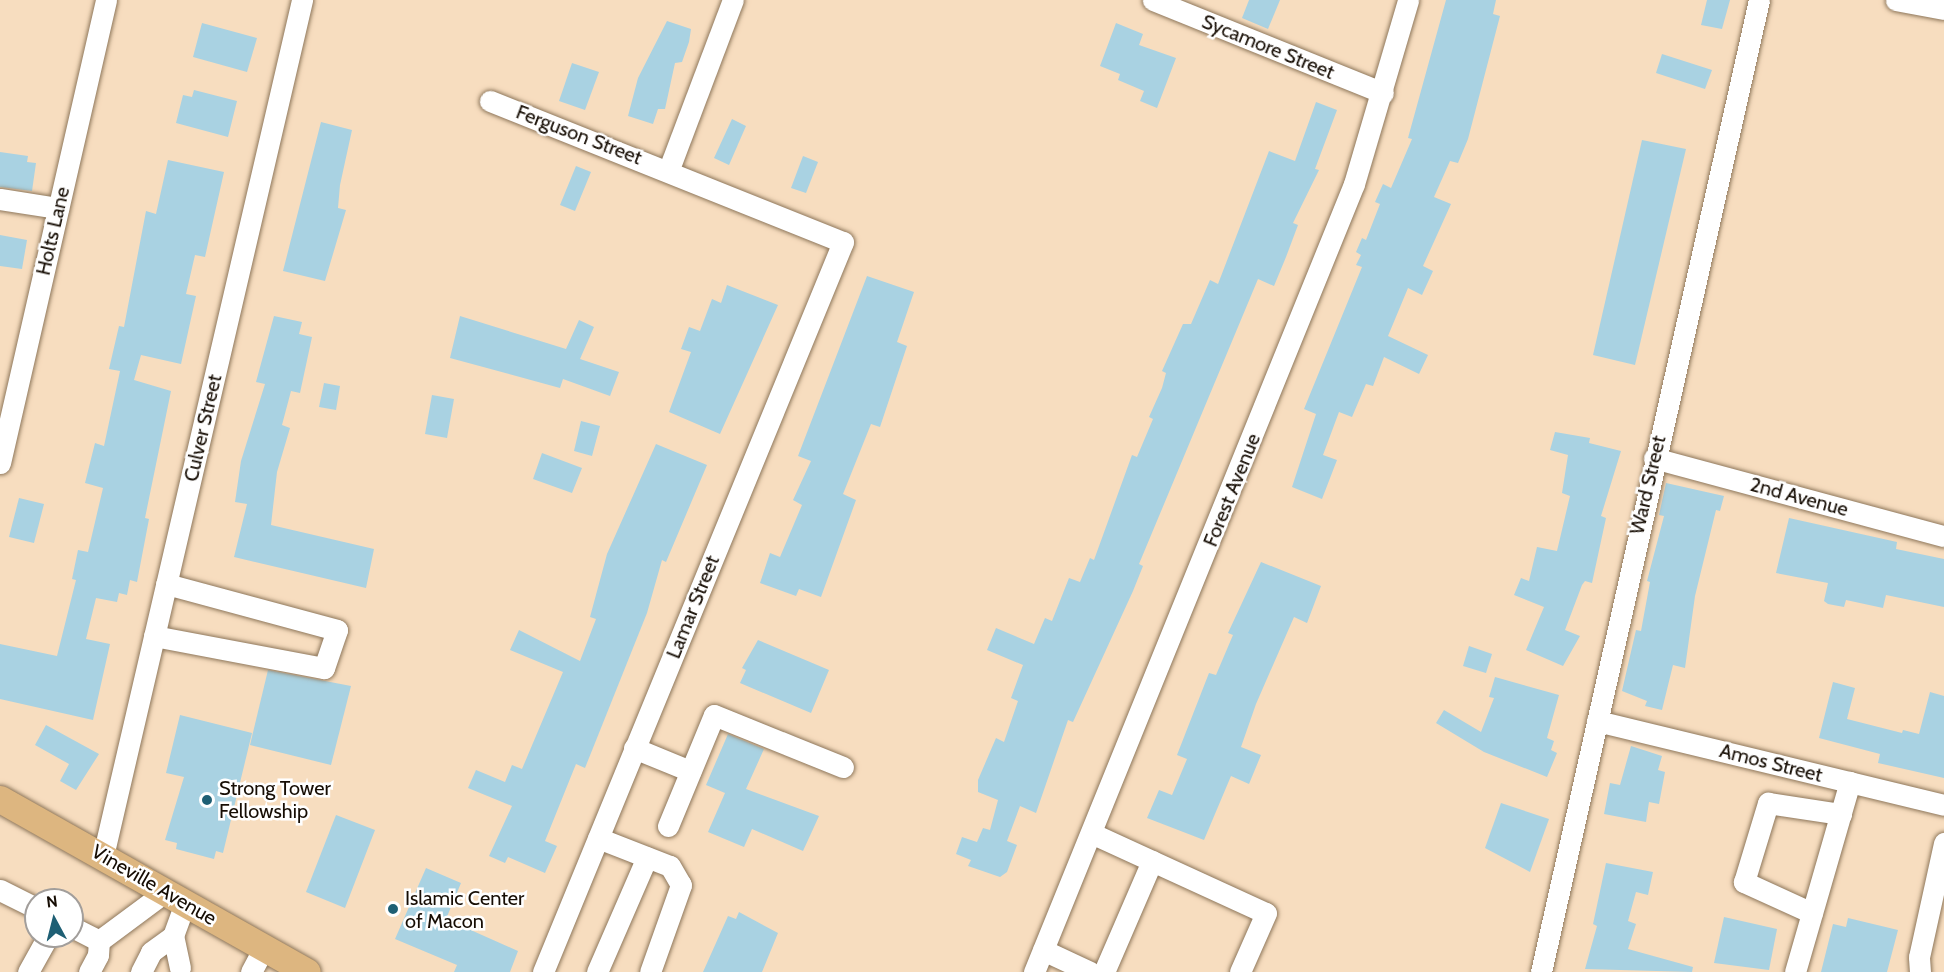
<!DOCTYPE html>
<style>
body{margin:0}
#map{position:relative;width:1944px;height:972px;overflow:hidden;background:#f7ddbf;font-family:Cabin,sans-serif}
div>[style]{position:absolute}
.building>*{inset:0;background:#a9d2e2}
.roads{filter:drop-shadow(0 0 2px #8e775b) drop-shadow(0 0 2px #8e775b)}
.minor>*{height:21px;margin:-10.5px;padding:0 10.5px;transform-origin:10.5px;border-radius:10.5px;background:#fff}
.major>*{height:27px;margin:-13.5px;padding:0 13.5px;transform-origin:13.5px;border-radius:13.5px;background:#ddb680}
.dots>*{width:16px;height:16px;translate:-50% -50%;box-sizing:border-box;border:3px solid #fff;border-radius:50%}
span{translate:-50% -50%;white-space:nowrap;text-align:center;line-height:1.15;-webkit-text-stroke:5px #fff;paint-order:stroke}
.street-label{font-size:20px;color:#160d04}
.poi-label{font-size:20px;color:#160d04}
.left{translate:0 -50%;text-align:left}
.north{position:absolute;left:24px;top:888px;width:60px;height:60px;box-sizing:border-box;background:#fff;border:2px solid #a29e9b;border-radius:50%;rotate:353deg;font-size:16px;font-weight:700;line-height:24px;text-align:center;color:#160d04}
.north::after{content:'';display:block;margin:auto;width:21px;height:27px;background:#1e5f74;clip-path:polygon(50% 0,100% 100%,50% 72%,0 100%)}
</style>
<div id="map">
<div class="building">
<div style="clip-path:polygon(1249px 0,1280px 0,1268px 29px,1242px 18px)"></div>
<div style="clip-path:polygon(1446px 0,1496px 0,1493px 14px,1500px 16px,1468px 139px,1458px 163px,1450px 161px,1434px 197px,1451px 204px,1423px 266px,1433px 271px,1422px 295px,1408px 288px,1388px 336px,1428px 355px,1419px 374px,1384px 357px,1373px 386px,1366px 384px,1352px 417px,1339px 412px,1323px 455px,1337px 460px,1322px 499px,1292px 487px,1316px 414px,1304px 409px,1362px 267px,1356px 265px,1361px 255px,1356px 252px,1362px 238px,1366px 240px,1380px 204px,1375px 202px,1383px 184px,1391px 188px,1412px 139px,1408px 138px)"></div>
<div style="clip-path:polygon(1707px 0,1730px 0,1722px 29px,1701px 25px)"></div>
<div style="clip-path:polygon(667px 21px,691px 29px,689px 42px,682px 62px,675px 63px,665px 109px,658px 109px,653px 124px,628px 116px,638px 78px)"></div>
<div style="clip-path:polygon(202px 23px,257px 38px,247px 72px,193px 57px)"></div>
<div style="clip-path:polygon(1116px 23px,1143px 34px,1139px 45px,1176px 58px,1157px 108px,1140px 101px,1144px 91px,1118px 80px,1120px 74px,1100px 66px)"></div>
<div style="clip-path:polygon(1662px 54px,1712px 70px,1705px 89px,1656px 73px)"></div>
<div style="clip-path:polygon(572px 63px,599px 72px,585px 110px,559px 101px)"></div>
<div style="clip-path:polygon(194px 90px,237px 101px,228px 137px,176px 123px,183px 95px,192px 97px)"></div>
<div style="clip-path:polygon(1316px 102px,1337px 110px,1315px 169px,1319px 170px,1293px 223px,1298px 225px,1286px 257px,1274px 286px,1258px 279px,1139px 564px,1143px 566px,1133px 591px,1073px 722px,1068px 720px,1036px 813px,1020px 806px,1007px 841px,1017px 845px,1007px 872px,1000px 877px,968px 866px,971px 860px,956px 854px,962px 837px,977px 842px,983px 828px,990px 830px,998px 800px,978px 792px,978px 780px,996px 738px,1004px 742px,1018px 701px,1011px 698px,1023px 665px,987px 650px,996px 628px,1034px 644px,1045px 618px,1052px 621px,1069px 578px,1080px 582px,1090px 558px,1094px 560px,1132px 455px,1137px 457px,1153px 419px,1149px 417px,1162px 388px,1166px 373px,1162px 371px,1183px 324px,1191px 324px,1210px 280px,1218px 284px,1269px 151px,1295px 161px)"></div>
<div style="clip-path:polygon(732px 119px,746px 126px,729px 165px,714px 158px)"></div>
<div style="clip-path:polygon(321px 122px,352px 130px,340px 185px,338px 208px,346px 210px,325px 281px,283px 271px)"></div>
<div style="clip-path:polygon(1642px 140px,1686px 149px,1635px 365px,1593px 355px)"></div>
<div style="clip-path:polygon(0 152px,28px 156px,27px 162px,36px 163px,32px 191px,0 187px)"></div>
<div style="clip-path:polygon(803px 156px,818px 162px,806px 193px,791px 188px)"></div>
<div style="clip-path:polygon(168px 160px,224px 172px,205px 257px,195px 255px,186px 294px,196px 296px,181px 364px,141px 355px,134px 380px,171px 391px,145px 518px,149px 519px,137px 582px,130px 580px,127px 595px,119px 593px,117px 602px,96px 598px,86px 639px,110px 644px,93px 720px,0 699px,0 644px,57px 656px,76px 580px,72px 579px,78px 550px,88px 552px,103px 488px,85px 483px,95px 443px,104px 446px,120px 371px,109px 369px,119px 326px,124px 327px,146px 211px,156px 214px)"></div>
<div style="clip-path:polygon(576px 166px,591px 172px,575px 211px,560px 205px)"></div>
<div style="clip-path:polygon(0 235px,27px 240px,22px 269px,0 266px)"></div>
<div style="clip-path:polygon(867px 276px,914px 292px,897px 342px,907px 346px,880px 427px,871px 424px,843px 494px,856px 500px,821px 597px,799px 589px,796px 596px,760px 583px,770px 553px,780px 557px,802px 505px,793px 500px,811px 461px,798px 456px)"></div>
<div style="clip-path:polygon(727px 285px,778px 305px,720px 434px,669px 412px,691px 352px,681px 349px,689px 327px,700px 331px,712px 299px,721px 303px)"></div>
<div style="clip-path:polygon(274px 316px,302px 322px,299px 334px,312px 337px,300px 393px,291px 391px,282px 425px,290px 428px,277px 472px,271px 525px,374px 549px,366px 588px,234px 557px,247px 504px,235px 502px,241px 461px,265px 384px,256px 382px)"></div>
<div style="clip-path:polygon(460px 316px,566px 349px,579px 320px,594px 327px,580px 359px,619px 372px,610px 396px,563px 379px,560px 388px,450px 358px)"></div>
<div style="clip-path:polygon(324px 383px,340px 386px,336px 410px,319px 407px)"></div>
<div style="clip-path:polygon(432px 395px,454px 399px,447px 438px,425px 434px)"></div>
<div style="clip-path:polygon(581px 421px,600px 426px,592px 456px,574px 451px)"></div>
<div style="clip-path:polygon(1555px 432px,1590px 438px,1589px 443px,1621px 451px,1601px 516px,1606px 518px,1592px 583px,1585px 581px,1582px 585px,1565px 630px,1580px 636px,1563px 666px,1526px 650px,1544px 607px,1514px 595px,1521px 578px,1529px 581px,1537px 547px,1557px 551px,1570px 496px,1562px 493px,1568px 455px,1550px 450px)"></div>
<div style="clip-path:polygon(656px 444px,707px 465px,666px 562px,662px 560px,647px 613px,585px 768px,576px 764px,545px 841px,557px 846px,545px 873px,508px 857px,505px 863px,489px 856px,512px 806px,468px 788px,476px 770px,505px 782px,512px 765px,522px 769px,563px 672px,510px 650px,519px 630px,580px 661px,596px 619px,590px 617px,607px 554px)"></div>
<div style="clip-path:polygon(542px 453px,582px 468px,572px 493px,533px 479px)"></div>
<div style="clip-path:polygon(1666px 483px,1724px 496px,1720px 511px,1716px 510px,1695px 596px,1685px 668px,1673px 665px,1662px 710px,1645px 706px,1647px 701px,1622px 691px,1636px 630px,1641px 631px,1650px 582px,1647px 581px,1664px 516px,1659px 515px)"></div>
<div style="clip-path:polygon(19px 498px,44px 504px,34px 543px,9px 537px)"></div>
<div style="clip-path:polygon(1789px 518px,1897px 542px,1896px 549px,1944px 559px,1944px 607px,1886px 595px,1883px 608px,1846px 600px,1844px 607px,1828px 604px,1824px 601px,1828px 583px,1776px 573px)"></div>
<div style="clip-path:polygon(1261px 562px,1321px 586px,1307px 623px,1294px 617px,1256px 704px,1241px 747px,1261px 755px,1249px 784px,1231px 776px,1204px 840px,1147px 818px,1159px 790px,1172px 795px,1187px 759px,1177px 755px,1209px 673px,1216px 675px,1233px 635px,1228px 633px)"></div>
<div style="clip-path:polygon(758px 640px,829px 670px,811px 713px,740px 683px,746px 670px,742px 668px)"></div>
<div style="clip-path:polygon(1469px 646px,1492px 654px,1486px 673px,1463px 666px)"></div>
<div style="clip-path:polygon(268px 670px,351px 686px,331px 765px,250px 745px)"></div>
<div style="clip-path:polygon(1495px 677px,1559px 695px,1547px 738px,1554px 741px,1551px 750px,1557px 753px,1547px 777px,1484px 752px,1436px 723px,1444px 710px,1481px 732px,1494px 698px,1489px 697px)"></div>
<div style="clip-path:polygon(1833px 682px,1855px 688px,1847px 719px,1902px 733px,1903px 730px,1919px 734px,1930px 692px,1944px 696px,1944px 778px,1878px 763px,1880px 754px,1819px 738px)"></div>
<div style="clip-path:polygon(180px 715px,252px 733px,223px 853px,216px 851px,214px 859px,176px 849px,177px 843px,165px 840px,184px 777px,166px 773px)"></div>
<div style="clip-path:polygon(46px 725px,99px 754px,76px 790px,60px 781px,69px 764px,35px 745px)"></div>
<div style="clip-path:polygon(728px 734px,764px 749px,746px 789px,819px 816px,803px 851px,752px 829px,744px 847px,708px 832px,725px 793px,706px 785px)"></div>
<div style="clip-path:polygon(1631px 746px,1662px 756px,1658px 770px,1665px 772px,1659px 804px,1649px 802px,1646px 822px,1604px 814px,1610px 783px,1620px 785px)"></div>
<div style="clip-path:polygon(1501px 803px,1549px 819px,1530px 872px,1485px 848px)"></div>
<div style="clip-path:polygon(336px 815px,375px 830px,345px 908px,306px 892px)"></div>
<div style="clip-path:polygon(1606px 863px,1653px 872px,1648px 895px,1636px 892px,1628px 921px,1636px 924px,1628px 949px,1693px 967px,1692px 972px,1585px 969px,1597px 926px,1593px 924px)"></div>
<div style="clip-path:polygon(426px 868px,461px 883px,446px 919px,518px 951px,510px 972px,454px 972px,457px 965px,395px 939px)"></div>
<div style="clip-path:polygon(739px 912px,778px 933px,762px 972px,703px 972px,728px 916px,736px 919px)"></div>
<div style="clip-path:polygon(1724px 917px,1777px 929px,1769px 970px,1714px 963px)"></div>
<div style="clip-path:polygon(1848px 918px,1898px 930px,1887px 972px,1821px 972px,1833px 924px,1846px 927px)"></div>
</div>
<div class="roads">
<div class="minor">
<div style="left:1153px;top:0;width:248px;rotate:22deg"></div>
<div style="left:1896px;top:0;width:49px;rotate:10.6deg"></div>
<div style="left:490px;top:101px;width:380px;rotate:21.8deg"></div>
<div style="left:843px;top:242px;width:789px;rotate:112.34deg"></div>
<div style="left:669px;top:169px;width:181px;rotate:-69.3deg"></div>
<div style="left:0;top:199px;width:59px;rotate:8.8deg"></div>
<div style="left:1654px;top:458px;width:300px;rotate:15.1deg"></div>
<div style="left:0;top:463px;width:475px;rotate:-77.1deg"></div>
<div style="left:154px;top:636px;width:173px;rotate:10.7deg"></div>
<div style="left:324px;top:668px;width:40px;rotate:-71.1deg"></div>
<div style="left:337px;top:630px;width:177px;rotate:-164.9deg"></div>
<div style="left:1597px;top:721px;width:357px;rotate:13.6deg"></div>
<div style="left:634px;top:748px;width:61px;rotate:22.3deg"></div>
<div style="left:668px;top:826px;width:120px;rotate:-67.5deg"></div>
<div style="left:714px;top:715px;width:139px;rotate:22deg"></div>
<div style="left:1091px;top:833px;width:192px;rotate:24.6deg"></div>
<div style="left:1266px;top:913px;width:64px;rotate:113.8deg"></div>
<div style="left:598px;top:838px;width:77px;rotate:21.3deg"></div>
<div style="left:670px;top:866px;width:22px;rotate:60deg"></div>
<div style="left:681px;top:885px;width:92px;rotate:109.6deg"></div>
<div style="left:103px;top:856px;width:879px;rotate:-76.91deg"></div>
<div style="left:0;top:890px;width:40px;rotate:26.6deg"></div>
<div style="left:1812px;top:913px;width:75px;rotate:-155.5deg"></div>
<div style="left:1744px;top:882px;width:83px;rotate:-73.1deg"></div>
<div style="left:1768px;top:803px;width:74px;rotate:8.6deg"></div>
<div style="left:72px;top:927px;width:30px;rotate:27deg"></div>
<div style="left:99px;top:941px;width:82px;rotate:-36.6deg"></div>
<div style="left:1043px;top:950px;width:52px;rotate:25.1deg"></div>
<div style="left:180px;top:968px;width:33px;rotate:-102deg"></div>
<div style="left:173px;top:936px;width:35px;rotate:-70deg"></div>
<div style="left:28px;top:972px;width:41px;rotate:-60.9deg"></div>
<div style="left:89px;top:972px;width:19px;rotate:-62deg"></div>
<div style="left:98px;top:955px;width:14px;rotate:-86deg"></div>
<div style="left:141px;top:972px;width:22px;rotate:-63deg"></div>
<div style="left:151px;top:952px;width:27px;rotate:-36deg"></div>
<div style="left:251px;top:972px;width:27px;rotate:-62deg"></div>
<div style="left:597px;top:972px;width:125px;rotate:-66.5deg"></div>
<div style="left:1034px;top:972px;width:850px;rotate:-67.9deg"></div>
<div style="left:1354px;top:184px;width:192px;rotate:-73.6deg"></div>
<div style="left:1104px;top:972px;width:121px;rotate:-66.6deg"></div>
<div style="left:1541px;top:972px;width:996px;rotate:-77.36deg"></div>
<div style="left:1795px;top:972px;width:198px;rotate:-73.9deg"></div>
<div style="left:1920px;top:972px;width:15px;rotate:-94deg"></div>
<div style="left:1919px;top:957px;width:117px;rotate:-77.6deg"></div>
</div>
<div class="major">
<div style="left:0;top:799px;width:352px;rotate:29.4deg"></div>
</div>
</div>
<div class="dots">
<div style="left:207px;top:800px;background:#1e5f74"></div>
<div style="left:393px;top:909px;background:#1e5f74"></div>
</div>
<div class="street-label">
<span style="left:1268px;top:47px;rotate:22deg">Sycamore Street</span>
<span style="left:579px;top:135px;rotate:21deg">Ferguson Street</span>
<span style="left:53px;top:231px;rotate:-77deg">Holts Lane</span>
<span style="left:203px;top:428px;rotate:-77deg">Culver Street</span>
<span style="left:1648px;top:485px;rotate:-77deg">Ward Street</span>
<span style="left:1232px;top:490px;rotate:-68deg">Forest Avenue</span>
<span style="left:1799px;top:497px;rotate:15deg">2nd Avenue</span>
<span style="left:693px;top:607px;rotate:-68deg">Lamar Street</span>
<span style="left:1771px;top:763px;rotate:14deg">Amos Street</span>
<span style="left:154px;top:885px;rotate:30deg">Vineville Avenue</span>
</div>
<div class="poi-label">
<span class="left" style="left:219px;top:800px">Strong Tower<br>Fellowship</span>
<span class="left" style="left:405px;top:910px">Islamic Center<br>of Macon</span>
</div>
<div class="north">N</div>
</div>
